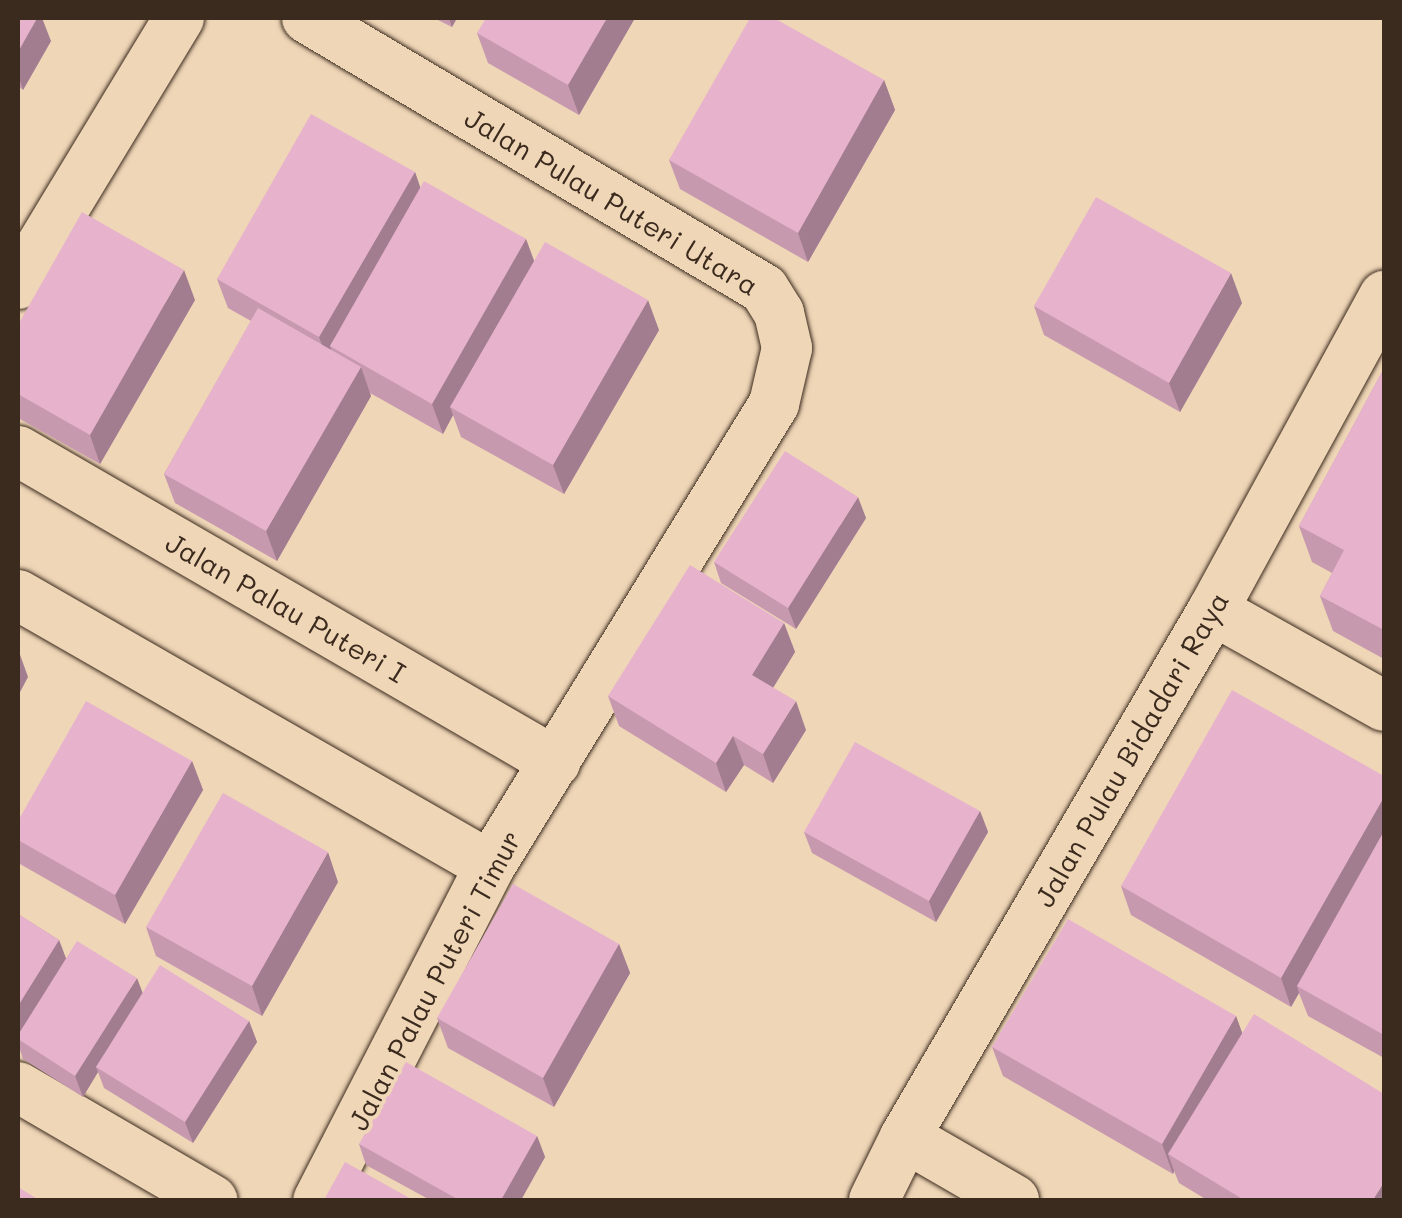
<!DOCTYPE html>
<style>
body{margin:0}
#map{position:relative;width:1402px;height:1218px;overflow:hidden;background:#efd6b7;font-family:Mali,sans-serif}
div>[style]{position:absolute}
.roads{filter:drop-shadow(0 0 2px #3b2a1e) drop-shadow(0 0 2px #3b2a1e)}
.street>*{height:50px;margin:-25px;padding:0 25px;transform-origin:25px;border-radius:25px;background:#efd6b7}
.wall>*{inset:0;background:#c799af}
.shaded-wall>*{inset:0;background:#a27d8f}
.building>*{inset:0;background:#e7b2cc}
span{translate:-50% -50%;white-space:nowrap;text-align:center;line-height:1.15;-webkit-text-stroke:8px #efd6b7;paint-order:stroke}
.street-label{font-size:28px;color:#3b2a1e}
.frame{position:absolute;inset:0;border:20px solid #3b2a1e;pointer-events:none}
</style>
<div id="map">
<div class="roads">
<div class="street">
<div style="left:307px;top:18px;width:531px;rotate:30.67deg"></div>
<div style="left:764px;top:289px;width:28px;rotate:58deg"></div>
<div style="left:779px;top:313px;width:36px;rotate:77deg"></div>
<div style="left:787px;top:348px;width:57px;rotate:103.1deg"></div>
<div style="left:774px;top:404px;width:542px;rotate:121.58deg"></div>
<div style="left:490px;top:866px;width:376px;rotate:117.2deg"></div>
<div style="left:18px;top:284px;width:311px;rotate:-58.8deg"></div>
<div style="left:18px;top:451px;width:621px;rotate:30.08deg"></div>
<div style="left:18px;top:595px;width:544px;rotate:29.86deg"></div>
<div style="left:1213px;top:610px;width:196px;rotate:29.3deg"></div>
<div style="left:18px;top:1087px;width:225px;rotate:30.2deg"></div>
<div style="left:905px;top:1137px;width:126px;rotate:30deg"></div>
<div style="left:874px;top:1200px;width:70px;rotate:-63.8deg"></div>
<div style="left:905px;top:1137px;width:610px;rotate:-59.7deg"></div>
<div style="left:1213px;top:610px;width:358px;rotate:-61.4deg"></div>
</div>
</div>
<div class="wall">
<div style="clip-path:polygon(18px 18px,51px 41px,23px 90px,18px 86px)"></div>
<div style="clip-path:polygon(434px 18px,457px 18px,452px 27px)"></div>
<div style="clip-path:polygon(635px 18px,579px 115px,488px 63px,477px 33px)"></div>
<div style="clip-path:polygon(884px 80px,895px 110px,808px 262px,680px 189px,669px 160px)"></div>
<div style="clip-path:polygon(415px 172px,420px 188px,526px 239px,534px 261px,659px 330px,564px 494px,461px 437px,453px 415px,443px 434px,370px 393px,371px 396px,277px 561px,175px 503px,164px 474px,251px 321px,228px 308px,217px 279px)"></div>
<div style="clip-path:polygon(195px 300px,100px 464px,18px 418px,18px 325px)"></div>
<div style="clip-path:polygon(1242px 303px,1180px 412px,1044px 335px,1034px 306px)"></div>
<div style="clip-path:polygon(1384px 368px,1384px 659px,1333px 631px,1320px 596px,1332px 573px,1312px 562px,1299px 526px)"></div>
<div style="clip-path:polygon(866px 518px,796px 629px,721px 583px,714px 562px)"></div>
<div style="clip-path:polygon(784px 623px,795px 652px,773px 688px,806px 730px,773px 783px,744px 765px,726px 792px,619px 726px,608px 696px)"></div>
<div style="clip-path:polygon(192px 761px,203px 790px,125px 924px,20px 864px,18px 857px,18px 821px)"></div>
<div style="clip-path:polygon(1384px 776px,1384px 1058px,1308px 1016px,1299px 993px,1291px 1007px,1131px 915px,1121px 886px)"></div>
<div style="clip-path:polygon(980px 811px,988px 832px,936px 922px,812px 853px,804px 832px)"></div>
<div style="clip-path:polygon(338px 882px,262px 1016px,156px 956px,146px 927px)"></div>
<div style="clip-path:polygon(18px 914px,59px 940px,66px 959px,142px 993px,249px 1021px,257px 1042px,193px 1143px,104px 1088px,98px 1072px,83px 1097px,23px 1059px,18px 1044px)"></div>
<div style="clip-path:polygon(619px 944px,630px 973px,554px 1107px,448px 1048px,437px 1018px)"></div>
<div style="clip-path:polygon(1236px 1016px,1242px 1033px,1384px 1200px,1207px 1200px,1179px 1183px,1174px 1171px,1173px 1174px,1003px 1076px,992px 1047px)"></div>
<div style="clip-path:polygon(537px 1136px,545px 1157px,521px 1200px,430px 1200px,366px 1165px,359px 1144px)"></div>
</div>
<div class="shaded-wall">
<div style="clip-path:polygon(37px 18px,42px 18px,51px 41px,23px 90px,18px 74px,18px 52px)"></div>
<div style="clip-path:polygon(449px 18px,457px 18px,452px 27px)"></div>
<div style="clip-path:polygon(607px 18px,635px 18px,579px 115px,568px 85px)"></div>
<div style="clip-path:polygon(884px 80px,895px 110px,808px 262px,798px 233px)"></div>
<div style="clip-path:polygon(415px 172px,425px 201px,330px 346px,334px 359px,330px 366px,319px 337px)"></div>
<div style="clip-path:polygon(526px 239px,537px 269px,450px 407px,453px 415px,443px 434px,432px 404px)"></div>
<div style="clip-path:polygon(184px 270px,195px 300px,100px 464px,90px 435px)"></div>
<div style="clip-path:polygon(1231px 273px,1242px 303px,1180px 412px,1169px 383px)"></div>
<div style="clip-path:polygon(648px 300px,659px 330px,564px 494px,553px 465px)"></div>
<div style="clip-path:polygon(361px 367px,371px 396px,277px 561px,266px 531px)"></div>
<div style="clip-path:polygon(858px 497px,866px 518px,796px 629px,788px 608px)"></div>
<div style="clip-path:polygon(784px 623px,795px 652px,763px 704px,752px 675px)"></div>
<div style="clip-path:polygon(18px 649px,28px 677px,18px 696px)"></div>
<div style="clip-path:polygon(796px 701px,806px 730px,773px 783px,763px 754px)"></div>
<div style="clip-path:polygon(733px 736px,744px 765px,726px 792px,716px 763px)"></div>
<div style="clip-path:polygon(192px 761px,203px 790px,125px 924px,115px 895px)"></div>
<div style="clip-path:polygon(1384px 797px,1384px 845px,1297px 986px,1299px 993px,1291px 1007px,1281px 978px)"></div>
<div style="clip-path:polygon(980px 811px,988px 832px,936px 922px,929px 901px)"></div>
<div style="clip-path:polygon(328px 852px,338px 882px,262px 1016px,252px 986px)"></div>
<div style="clip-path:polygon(59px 940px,67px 961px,18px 1039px,18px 1006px)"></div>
<div style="clip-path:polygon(619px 944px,630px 973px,554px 1107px,543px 1078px)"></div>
<div style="clip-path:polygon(137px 978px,145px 999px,96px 1067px,98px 1072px,83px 1097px,75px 1076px)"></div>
<div style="clip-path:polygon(1236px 1016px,1247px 1046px,1168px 1154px,1174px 1171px,1173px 1174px,1162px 1144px)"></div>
<div style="clip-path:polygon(249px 1021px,257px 1042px,193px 1143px,185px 1122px)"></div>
<div style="clip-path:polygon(537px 1136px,545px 1157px,521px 1200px,501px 1200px)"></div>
<div style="clip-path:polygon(1384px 1182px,1384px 1200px,1373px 1200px)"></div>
</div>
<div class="building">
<div style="clip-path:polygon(18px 18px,37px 18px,18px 52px)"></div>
<div style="clip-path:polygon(486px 18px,607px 18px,568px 85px,477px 33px)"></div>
<div style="clip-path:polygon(750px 18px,774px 18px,884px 80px,798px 233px,669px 160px)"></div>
<div style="clip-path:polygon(311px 114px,415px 172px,319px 337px,217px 279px)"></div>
<div style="clip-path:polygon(424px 181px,526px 239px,432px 404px,330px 346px)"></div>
<div style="clip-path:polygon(1096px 197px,1231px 273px,1169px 383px,1034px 306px)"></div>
<div style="clip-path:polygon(82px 212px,184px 270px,90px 435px,18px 394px,18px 325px)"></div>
<div style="clip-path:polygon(545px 242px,648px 300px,553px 465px,450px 407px)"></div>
<div style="clip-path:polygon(258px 308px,361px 367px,266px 531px,164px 474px)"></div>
<div style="clip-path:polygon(1384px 368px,1384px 630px,1320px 596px,1344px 550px,1299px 526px)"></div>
<div style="clip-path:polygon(785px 451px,858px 497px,788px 608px,714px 562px)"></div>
<div style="clip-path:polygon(690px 565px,784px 623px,752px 675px,796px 701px,763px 754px,733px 736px,716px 763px,608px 696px)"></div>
<div style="clip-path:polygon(1232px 690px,1384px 776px,1384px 797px,1281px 978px,1121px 886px)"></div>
<div style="clip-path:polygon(86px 701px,192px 761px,115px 895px,18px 840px,18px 821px)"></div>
<div style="clip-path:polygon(855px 742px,980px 811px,929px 901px,804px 832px)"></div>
<div style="clip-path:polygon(223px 793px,328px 852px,252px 986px,146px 927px)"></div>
<div style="clip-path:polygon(1384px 831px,1384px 1035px,1297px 986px)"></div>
<div style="clip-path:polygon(513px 884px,619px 944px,543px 1078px,437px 1018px)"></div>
<div style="clip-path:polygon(18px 914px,59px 940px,18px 1006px)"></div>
<div style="clip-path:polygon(1068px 919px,1236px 1016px,1162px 1144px,992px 1047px)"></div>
<div style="clip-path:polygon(77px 941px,137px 978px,75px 1076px,18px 1039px,18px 1035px)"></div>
<div style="clip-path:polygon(160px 965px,249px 1021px,185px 1122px,96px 1067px)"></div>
<div style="clip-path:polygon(1254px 1014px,1384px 1094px,1384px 1182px,1373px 1200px,1244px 1200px,1168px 1154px)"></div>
<div style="clip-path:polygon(406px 1062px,537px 1136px,501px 1200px,459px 1200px,359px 1144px)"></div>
<div style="clip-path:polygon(345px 1162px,413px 1200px,324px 1200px)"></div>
<div style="clip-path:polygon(18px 1187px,39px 1200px,18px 1200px)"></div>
</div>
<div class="street-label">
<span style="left:612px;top:201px;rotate:31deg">Jalan Pulau Puteri Utara</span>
<span style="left:286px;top:607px;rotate:30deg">Jalan Palau Puteri I</span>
<span style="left:1131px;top:749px;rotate:-60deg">Jalan Pulau Bidadari Raya</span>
<span style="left:434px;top:980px;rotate:-62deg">Jalan Palau Puteri Timur</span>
</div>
<div class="frame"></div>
</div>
